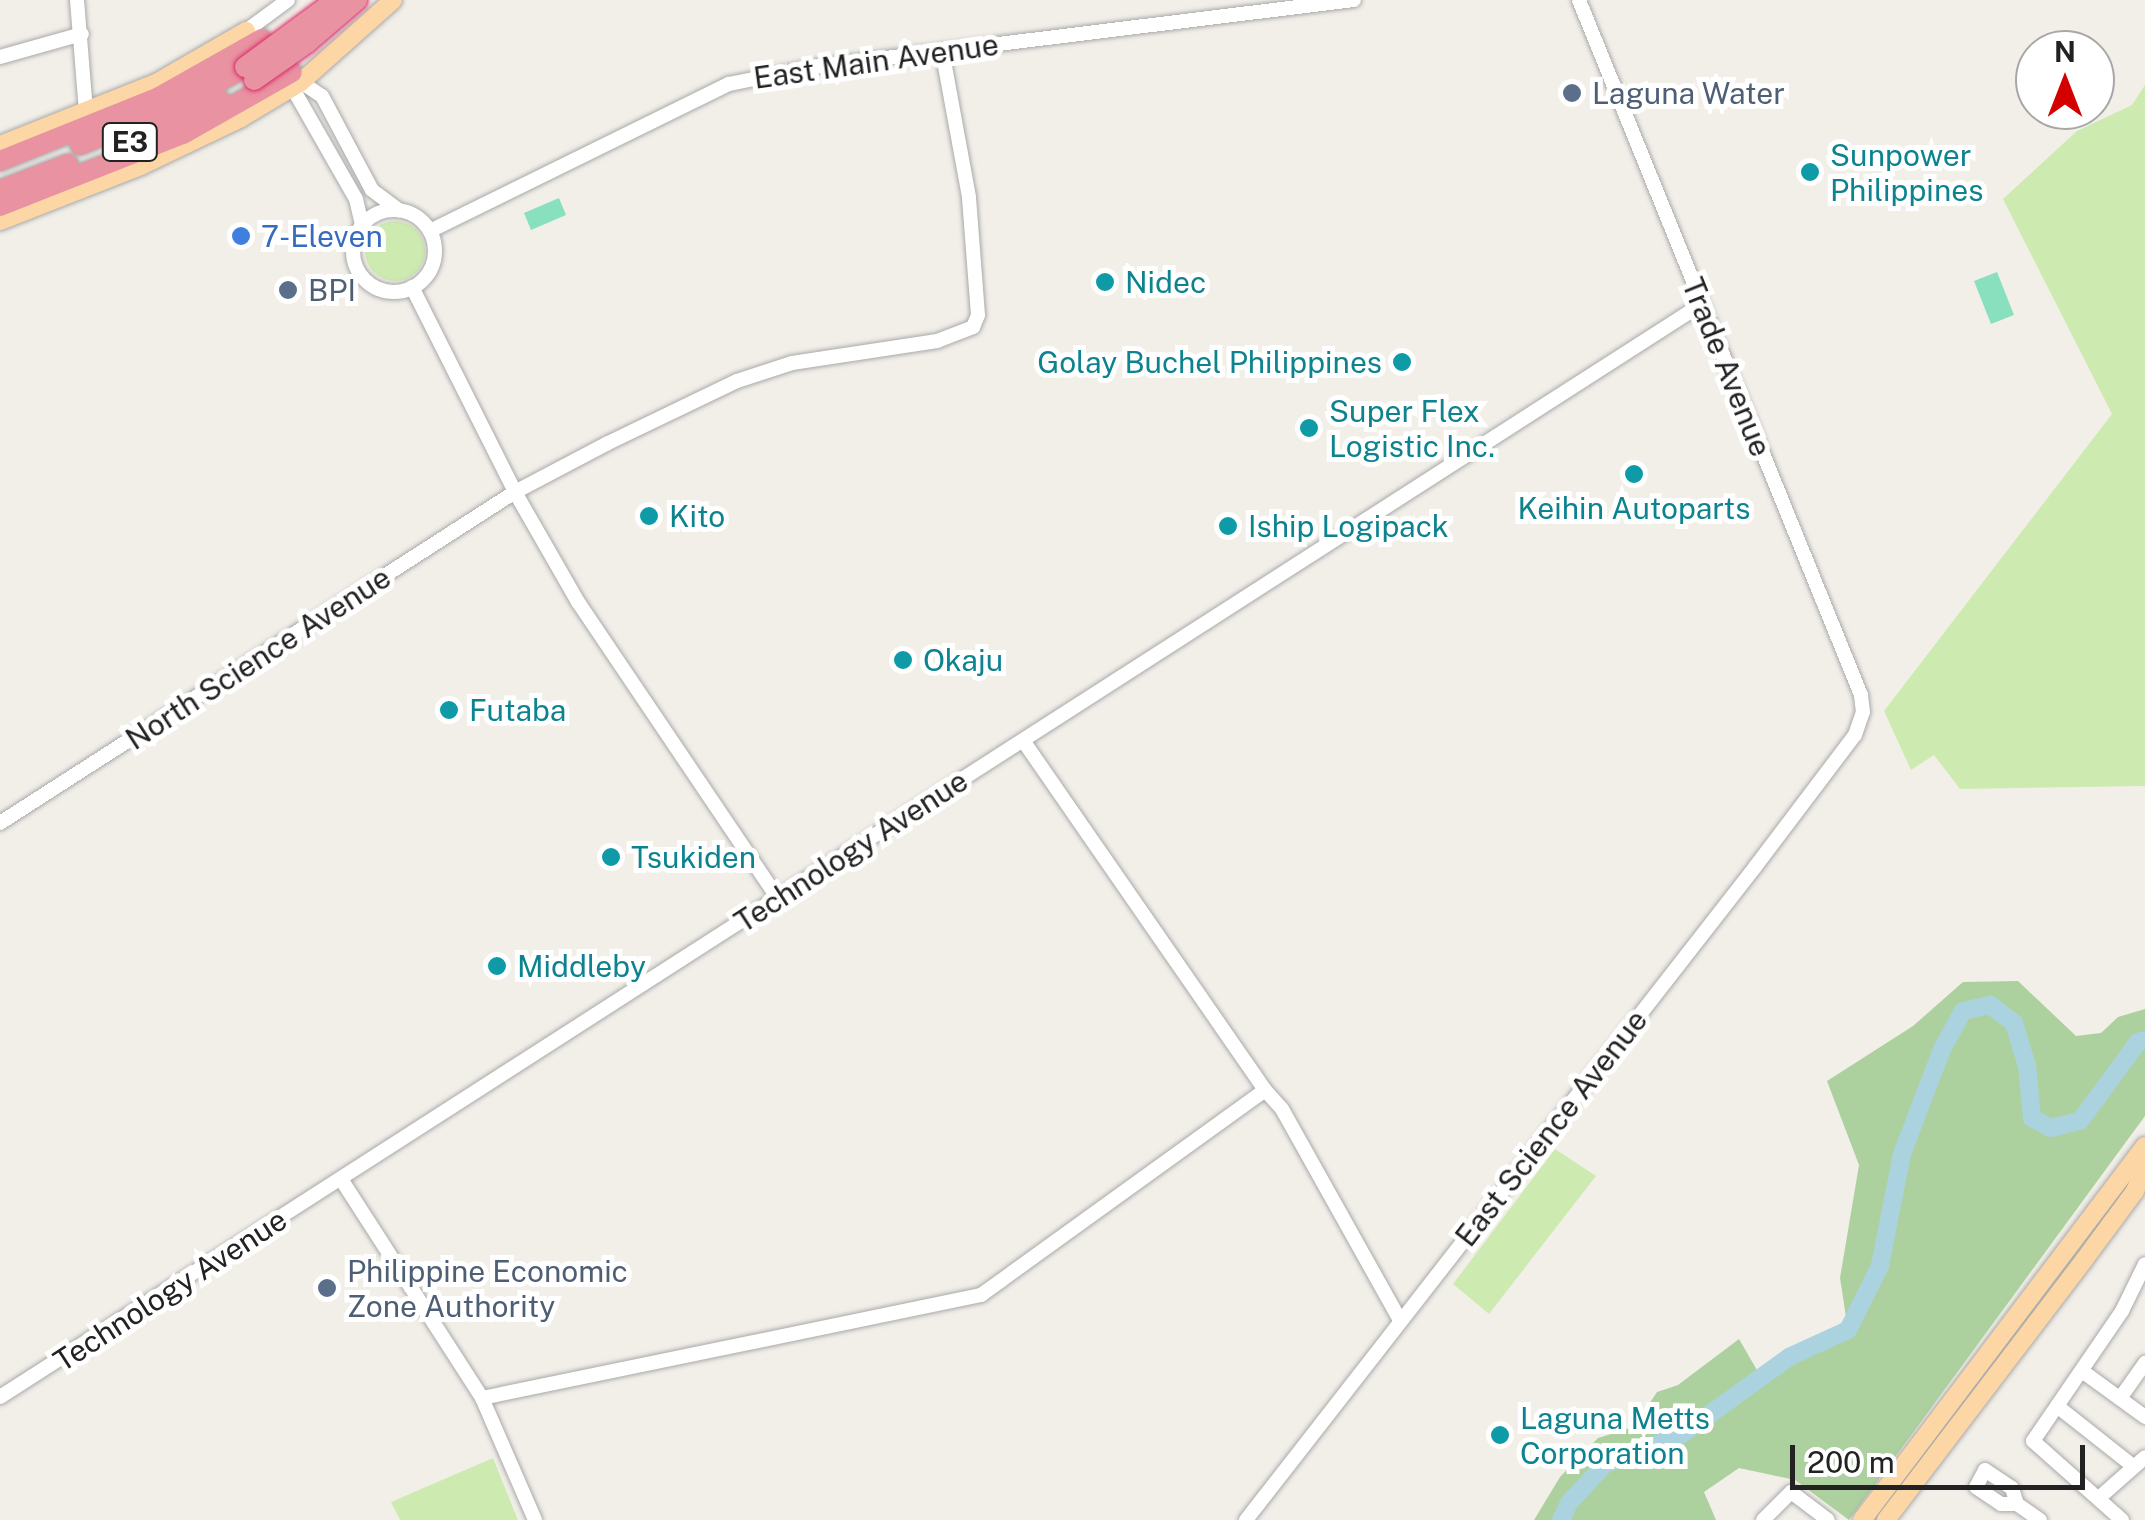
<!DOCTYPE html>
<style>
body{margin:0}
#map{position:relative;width:2145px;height:1520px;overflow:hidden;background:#f2efe9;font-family:"Public Sans",sans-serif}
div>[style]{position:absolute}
.grass>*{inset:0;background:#cdebb0}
.round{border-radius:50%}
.forest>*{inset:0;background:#add19e}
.pitch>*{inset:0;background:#88e0be}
.river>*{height:18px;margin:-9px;padding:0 9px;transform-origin:9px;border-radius:9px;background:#aad3df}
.roads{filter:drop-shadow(0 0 2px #a9a9a9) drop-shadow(0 0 2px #a9a9a9)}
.minor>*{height:14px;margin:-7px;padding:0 7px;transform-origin:7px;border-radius:7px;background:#fff}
.minor>.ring{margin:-7px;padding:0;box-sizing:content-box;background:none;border:14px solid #fff;border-radius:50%}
.major>*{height:18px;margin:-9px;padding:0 9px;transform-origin:9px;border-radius:9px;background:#fcd6a4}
.highway>*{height:20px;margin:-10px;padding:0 10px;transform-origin:10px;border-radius:10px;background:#e892a2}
.bridges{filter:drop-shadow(0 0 2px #dc2a67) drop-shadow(0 0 2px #dc2a67)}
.highway-bridge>*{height:20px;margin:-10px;padding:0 10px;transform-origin:10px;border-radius:10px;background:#e892a2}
.dots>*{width:28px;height:28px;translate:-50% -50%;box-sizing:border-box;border:5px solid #fff;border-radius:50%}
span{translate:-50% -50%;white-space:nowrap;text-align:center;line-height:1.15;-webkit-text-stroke:10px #fff;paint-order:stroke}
.shield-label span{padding:2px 8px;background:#fff;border:2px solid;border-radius:8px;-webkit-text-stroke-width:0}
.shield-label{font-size:28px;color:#222;font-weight:700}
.street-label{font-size:30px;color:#222}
.service-label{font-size:30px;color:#4e5e75}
.left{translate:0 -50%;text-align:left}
.culture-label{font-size:30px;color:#0d838f}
.right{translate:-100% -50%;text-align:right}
.shop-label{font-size:30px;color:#366cbe}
.north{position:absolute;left:2015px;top:30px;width:100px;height:100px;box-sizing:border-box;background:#fff;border:2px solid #a7a7a7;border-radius:50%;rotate:0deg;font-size:28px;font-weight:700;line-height:40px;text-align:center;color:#222}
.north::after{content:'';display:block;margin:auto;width:35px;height:45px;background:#d40000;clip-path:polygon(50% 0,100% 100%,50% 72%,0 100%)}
.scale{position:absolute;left:1790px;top:1445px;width:295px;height:45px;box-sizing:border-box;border:5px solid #222;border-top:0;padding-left:12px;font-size:30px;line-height:35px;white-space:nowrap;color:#222;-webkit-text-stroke:8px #fff;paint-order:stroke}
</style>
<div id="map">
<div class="grass">
<div style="clip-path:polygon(2145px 85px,2145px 786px,1960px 789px,1934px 755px,1911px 770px,1884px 711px,2112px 414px,2003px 199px,2077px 131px,2132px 105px)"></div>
<div class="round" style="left:365px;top:221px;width:60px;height:60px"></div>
<div style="clip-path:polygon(1555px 1149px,1596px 1176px,1489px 1314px,1453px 1284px)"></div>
<div style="clip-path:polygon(493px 1458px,518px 1520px,400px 1520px,391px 1502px)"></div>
</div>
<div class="forest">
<div style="clip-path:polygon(2018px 981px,2076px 1036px,2101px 1033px,2118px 1017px,2145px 1009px,2145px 1116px,1849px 1520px,1795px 1480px,1739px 1468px,1704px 1492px,1716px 1520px,1534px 1520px,1560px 1477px,1598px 1438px,1634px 1427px,1657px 1392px,1678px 1385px,1739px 1339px,1761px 1377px,1789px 1357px,1848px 1330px,1840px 1278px,1859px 1165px,1827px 1081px,1913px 1026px,1963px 982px)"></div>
</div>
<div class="pitch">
<div style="clip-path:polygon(559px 198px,566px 215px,531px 230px,524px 213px)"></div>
<div style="clip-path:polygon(1997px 272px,2014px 315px,1991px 324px,1974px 281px)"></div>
</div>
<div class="river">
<div style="left:1561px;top:1520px;width:19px;rotate:-65deg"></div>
<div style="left:1569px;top:1503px;width:53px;rotate:-47.3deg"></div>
<div style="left:1605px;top:1464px;width:81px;rotate:-20.9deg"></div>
<div style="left:1681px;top:1435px;width:133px;rotate:-35.8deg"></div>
<div style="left:1789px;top:1357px;width:65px;rotate:-24.6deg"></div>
<div style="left:1848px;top:1330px;width:72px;rotate:-63.4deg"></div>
<div style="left:1880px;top:1266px;width:114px;rotate:-78.9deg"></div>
<div style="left:1902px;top:1154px;width:112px;rotate:-69.1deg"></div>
<div style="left:1942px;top:1049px;width:43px;rotate:-61.1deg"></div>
<div style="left:1963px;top:1011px;width:28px;rotate:-13deg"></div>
<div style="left:1990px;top:1005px;width:30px;rotate:37deg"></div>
<div style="left:2014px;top:1023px;width:45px;rotate:73.2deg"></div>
<div style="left:2027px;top:1066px;width:52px;rotate:84.5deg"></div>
<div style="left:2032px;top:1118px;width:21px;rotate:28deg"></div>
<div style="left:2051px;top:1128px;width:30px;rotate:-14deg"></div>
<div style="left:2080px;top:1121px;width:98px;rotate:-53.7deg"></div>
<div style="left:2138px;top:1042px;width:7px;rotate:-16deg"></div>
</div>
<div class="roads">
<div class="minor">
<div style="left:77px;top:0;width:112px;rotate:85.4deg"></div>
<div style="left:246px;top:31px;width:52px;rotate:-36.4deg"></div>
<div style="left:0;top:57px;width:85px;rotate:-15.7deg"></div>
<div style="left:301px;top:82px;width:25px;rotate:34deg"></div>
<div style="left:322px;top:96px;width:106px;rotate:62deg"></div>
<div style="left:372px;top:190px;width:34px;rotate:37deg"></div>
<div style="left:292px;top:87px;width:129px;rotate:60.3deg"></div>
<div style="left:356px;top:199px;width:28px;rotate:77deg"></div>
<div class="ring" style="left:353px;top:210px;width:68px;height:68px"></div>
<div style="left:430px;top:231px;width:333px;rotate:-26.2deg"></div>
<div style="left:729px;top:84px;width:86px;rotate:-11.4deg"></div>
<div style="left:813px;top:67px;width:545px;rotate:-7.06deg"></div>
<div style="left:412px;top:287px;width:229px;rotate:63.3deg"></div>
<div style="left:515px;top:492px;width:127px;rotate:60.2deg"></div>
<div style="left:578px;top:602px;width:357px;rotate:56deg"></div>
<div style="left:0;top:823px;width:612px;rotate:-32.73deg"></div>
<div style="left:515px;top:492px;width:103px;rotate:-27.8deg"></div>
<div style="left:606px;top:444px;width:145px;rotate:-25.7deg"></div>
<div style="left:737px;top:381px;width:58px;rotate:-18.1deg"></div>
<div style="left:792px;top:363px;width:147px;rotate:-8.6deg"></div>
<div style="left:937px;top:341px;width:39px;rotate:-21deg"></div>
<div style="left:973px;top:327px;width:13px;rotate:-67deg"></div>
<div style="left:978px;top:315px;width:118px;rotate:-94.4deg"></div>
<div style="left:969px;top:197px;width:149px;rotate:-100.4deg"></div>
<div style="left:1265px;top:1090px;width:25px;rotate:48deg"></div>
<div style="left:1282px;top:1109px;width:242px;rotate:60.8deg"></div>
<div style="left:341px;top:1179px;width:260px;rotate:57.2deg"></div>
<div style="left:482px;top:1398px;width:133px;rotate:66.5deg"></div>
<div style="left:2082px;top:1371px;width:78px;rotate:36.1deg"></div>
<div style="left:0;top:1397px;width:2023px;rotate:-32.71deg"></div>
<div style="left:2121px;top:1397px;width:42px;rotate:-54.8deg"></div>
<div style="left:482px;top:1398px;width:510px;rotate:-11.66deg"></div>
<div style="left:981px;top:1295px;width:350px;rotate:-35.8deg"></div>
<div style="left:1265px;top:1090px;width:425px;rotate:-124.7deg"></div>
<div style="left:2057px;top:1406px;width:97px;rotate:38.3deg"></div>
<div style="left:2100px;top:1497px;width:60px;rotate:-41.6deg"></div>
<div style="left:2017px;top:1504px;width:16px;rotate:180deg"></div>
<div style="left:2001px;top:1504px;width:30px;rotate:-146deg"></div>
<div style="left:1976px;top:1487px;width:19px;rotate:-62deg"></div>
<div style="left:1985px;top:1470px;width:32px;rotate:34deg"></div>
<div style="left:2012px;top:1488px;width:17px;rotate:73deg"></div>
<div style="left:2017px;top:1504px;width:28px;rotate:35deg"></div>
<div style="left:1246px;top:1520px;width:828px;rotate:-52.06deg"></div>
<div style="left:1755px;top:867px;width:166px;rotate:-52.9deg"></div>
<div style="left:1855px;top:735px;width:24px;rotate:-71deg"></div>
<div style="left:1863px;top:712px;width:17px;rotate:-97deg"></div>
<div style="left:1861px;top:695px;width:750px;rotate:-112.09deg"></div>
<div style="left:1763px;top:1520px;width:40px;rotate:-45deg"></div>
<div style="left:1791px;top:1492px;width:46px;rotate:37.1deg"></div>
<div style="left:2122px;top:1520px;width:119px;rotate:-138.4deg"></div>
<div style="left:2033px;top:1441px;width:158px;rotate:-55.6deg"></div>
<div style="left:2122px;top:1311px;width:52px;rotate:-63.9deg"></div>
</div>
<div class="major">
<div style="left:0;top:145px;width:168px;rotate:-21.7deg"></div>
<div style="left:156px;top:83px;width:104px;rotate:-30deg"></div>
<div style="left:0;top:221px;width:151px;rotate:-21.3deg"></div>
<div style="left:141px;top:166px;width:111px;rotate:-25.6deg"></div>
<div style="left:241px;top:118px;width:70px;rotate:-31deg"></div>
<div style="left:301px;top:82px;width:123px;rotate:-41.7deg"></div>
<div style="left:1862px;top:1520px;width:469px;rotate:-52.9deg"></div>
<div style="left:1886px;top:1520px;width:327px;rotate:-52.7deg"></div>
<div style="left:2084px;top:1260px;width:86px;rotate:-53.5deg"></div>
<div style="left:2135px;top:1191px;width:26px;rotate:-67deg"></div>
</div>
<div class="highway">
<div style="left:147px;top:135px;width:81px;rotate:-25.6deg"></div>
<div style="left:80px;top:145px;width:103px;rotate:-22.3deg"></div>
<div style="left:175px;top:106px;width:68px;rotate:-28.8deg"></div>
<div style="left:0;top:161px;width:171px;rotate:-21.9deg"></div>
<div style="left:159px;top:97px;width:118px;rotate:-29.4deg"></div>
<div style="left:0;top:190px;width:73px;rotate:-20.9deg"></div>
<div style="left:0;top:206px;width:197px;rotate:-21.5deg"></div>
<div style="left:183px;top:134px;width:125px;rotate:-29.6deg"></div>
</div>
</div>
<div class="bridges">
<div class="highway-bridge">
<div style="left:245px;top:67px;width:113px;rotate:-36.4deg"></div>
<div style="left:254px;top:80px;width:65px;rotate:-34.9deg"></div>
<div style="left:307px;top:43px;width:66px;rotate:-40.7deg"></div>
</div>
</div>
<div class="dots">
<div style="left:1572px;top:93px;background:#5c6f8a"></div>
<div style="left:1810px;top:172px;background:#0f9aa8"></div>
<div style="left:241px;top:236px;background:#3f7fe0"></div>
<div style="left:1105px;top:282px;background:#0f9aa8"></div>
<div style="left:288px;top:290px;background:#5c6f8a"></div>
<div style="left:1402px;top:362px;background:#0f9aa8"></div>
<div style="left:1309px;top:428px;background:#0f9aa8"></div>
<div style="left:1634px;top:474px;background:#0f9aa8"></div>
<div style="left:649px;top:516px;background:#0f9aa8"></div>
<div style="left:1228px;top:526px;background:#0f9aa8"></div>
<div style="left:903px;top:660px;background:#0f9aa8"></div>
<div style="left:449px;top:710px;background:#0f9aa8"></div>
<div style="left:611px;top:857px;background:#0f9aa8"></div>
<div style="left:497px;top:966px;background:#0f9aa8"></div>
<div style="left:327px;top:1288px;background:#5c6f8a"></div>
<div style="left:1500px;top:1435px;background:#0f9aa8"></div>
</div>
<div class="shield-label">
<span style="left:130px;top:142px">E3</span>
</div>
<div class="street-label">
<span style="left:876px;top:61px;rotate:-8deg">East Main Avenue</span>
<span style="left:1727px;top:367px;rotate:68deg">Trade Avenue</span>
<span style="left:258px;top:658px;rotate:-33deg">North Science Avenue</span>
<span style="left:851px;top:851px;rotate:-33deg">Technology Avenue</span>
<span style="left:1551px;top:1128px;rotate:-52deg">East Science Avenue</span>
<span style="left:170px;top:1290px;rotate:-33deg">Technology Avenue</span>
</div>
<div class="service-label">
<span class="left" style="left:1592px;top:93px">Laguna Water</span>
<span class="left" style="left:308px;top:290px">BPI</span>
<span class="left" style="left:347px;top:1288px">Philippine Economic<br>Zone Authority</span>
</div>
<div class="culture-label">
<span class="left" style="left:1830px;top:172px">Sunpower<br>Philippines</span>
<span class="left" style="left:1125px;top:282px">Nidec</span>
<span class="right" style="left:1382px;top:362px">Golay Buchel Philippines</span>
<span class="left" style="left:1329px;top:428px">Super Flex<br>Logistic Inc.</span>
<span style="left:1634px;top:508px">Keihin Autoparts</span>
<span class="left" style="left:669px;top:516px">Kito</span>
<span class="left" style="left:1248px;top:526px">Iship Logipack</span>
<span class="left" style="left:923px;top:660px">Okaju</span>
<span class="left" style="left:469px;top:710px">Futaba</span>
<span class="left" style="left:631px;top:857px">Tsukiden</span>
<span class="left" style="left:517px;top:966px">Middleby</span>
<span class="left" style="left:1520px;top:1435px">Laguna Metts<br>Corporation</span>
</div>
<div class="shop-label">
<span class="left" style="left:261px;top:236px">7-Eleven</span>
</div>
<div class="north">N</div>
<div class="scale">200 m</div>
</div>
